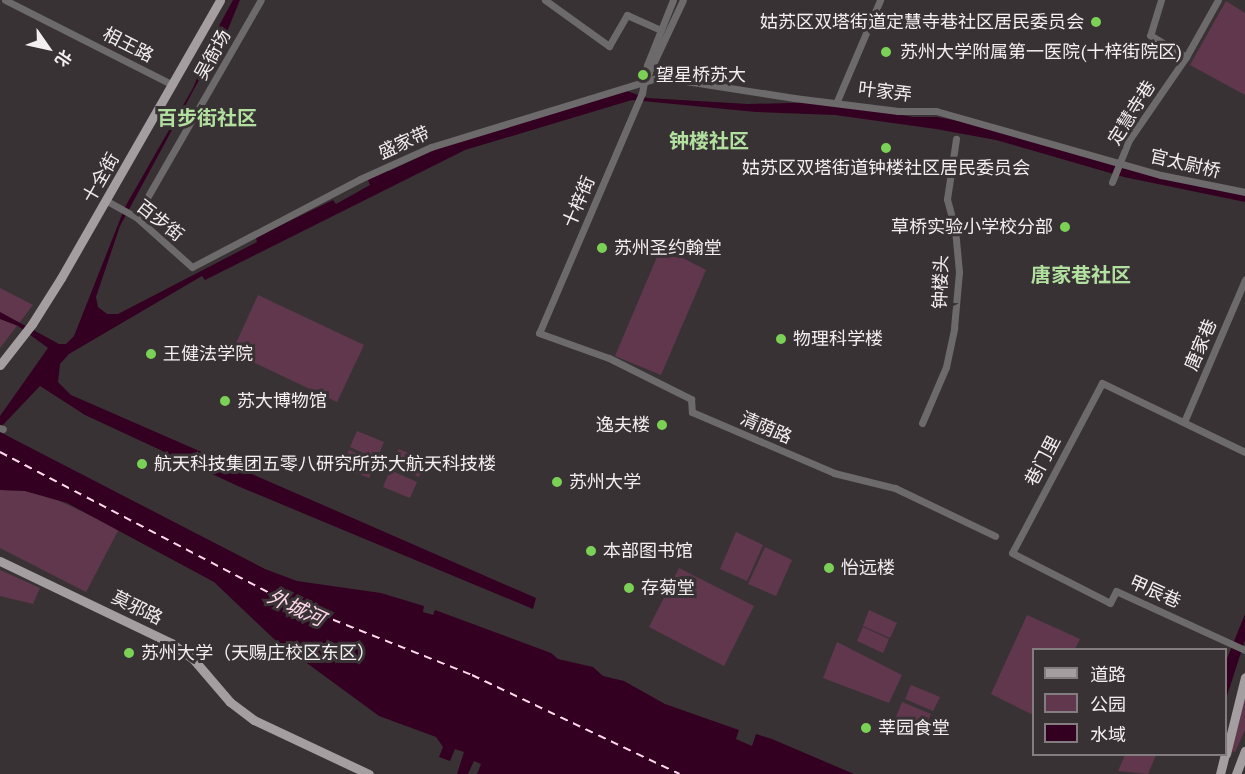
<!DOCTYPE html>
<meta charset="utf-8">
<style>
body{margin:0}
#map{position:relative;width:1245px;height:774px;overflow:hidden;background:#393235;font-family:"Crimson Pro","Noto Sans SC",serif}
div>[style]{position:absolute}
.green>*{inset:0;background:#61374d}
.water>*{inset:0;background:#340021}
.ferry>*{height:1.5px;margin-top:-0.75px;transform-origin:0;background:repeating-linear-gradient(90deg,#fed7ea 0 8px,transparent 0 14px)}
.minor>*{height:7px;margin:-3.5px;padding:0 3.5px;transform-origin:3.5px;border-radius:3.5px;background:#6d6a6b}
.major>*{height:9px;margin:-4.5px;padding:0 4.5px;transform-origin:4.5px;border-radius:4.5px;background:#a59ea1}
.dots>*{width:16px;height:16px;translate:-50% -50%;box-sizing:border-box;border:3px solid #393235;border-radius:50%}
span{translate:-50% -50%;white-space:nowrap;text-align:center;line-height:1.15;-webkit-text-stroke:6px #393235;paint-order:stroke}
.poi-label{font-size:18px;color:#f3eef0}
.right{translate:-100% -50%;text-align:right}
.left{translate:0 -50%;text-align:left}
.street-label{font-size:18px;color:#f3eef0}
.neighbourhood-label{font-size:20px;color:#b1e09f;font-weight:700}
.water-label{font-size:20px;color:#fed7ea;font-style:italic}
.legend{position:absolute;left:1032px;top:648px;width:195px;height:108px;box-sizing:border-box;background:#393235;border:2px solid #837d80;margin:0;padding:8px 10px;list-style:none;font-size:18px;color:#f3eef0}
.legend li{display:flex;align-items:center;gap:12px;height:30px}
.legend b{width:30px;border:2px solid #837d80}
.north{position:absolute;left:18px;top:18px;width:60px;height:60px;-webkit-text-stroke:4px #393235;paint-order:stroke;rotate:124deg;font-size:16px;font-weight:700;line-height:24px;text-align:center;color:#f3eef0}
.north::after{content:'';display:block;margin:auto;width:21px;height:27px;background:#f3eef0;clip-path:polygon(50% 0,100% 100%,50% 72%,0 100%)}
</style>
<div id="map">
<div class="green">
<div style="clip-path:polygon(1226px 1px,1245px 13px,1245px 95px,1190px 65px)"></div>
<div style="clip-path:polygon(657px 257px,681px 257px,706px 270px,661px 375px,615px 356px)"></div>
<div style="clip-path:polygon(0 288px,33px 305px,0 348px)"></div>
<div style="clip-path:polygon(258px 295px,364px 345px,337px 402px,232px 352px)"></div>
<div style="clip-path:polygon(357px 431px,384px 442px,377px 459px,350px 447px)"></div>
<div style="clip-path:polygon(399px 449px,426px 461px,419px 477px,392px 466px)"></div>
<div style="clip-path:polygon(349px 450px,376px 462px,369px 478px,342px 467px)"></div>
<div style="clip-path:polygon(390px 470px,417px 482px,410px 498px,383px 487px)"></div>
<div style="clip-path:polygon(0 490px,25px 491px,53px 498px,119px 529px,86px 592px,0 548px)"></div>
<div style="clip-path:polygon(736px 532px,763px 545px,747px 581px,720px 569px)"></div>
<div style="clip-path:polygon(765px 547px,792px 560px,776px 596px,748px 584px)"></div>
<div style="clip-path:polygon(679px 568px,754px 606px,724px 666px,649px 627px)"></div>
<div style="clip-path:polygon(0 570px,40px 588px,33px 604px,0 596px)"></div>
<div style="clip-path:polygon(869px 610px,897px 623px,890px 638px,863px 626px)"></div>
<div style="clip-path:polygon(1027px 615px,1080px 639px,1075px 649px,1034px 650px,1033px 715px,991px 694px)"></div>
<div style="clip-path:polygon(863px 627px,889px 639px,883px 653px,857px 641px)"></div>
<div style="clip-path:polygon(837px 642px,902px 675px,889px 703px,823px 678px)"></div>
<div style="clip-path:polygon(911px 685px,940px 697px,933px 711px,905px 699px)"></div>
<div style="clip-path:polygon(1245px 699px,1245px 730px,1235px 752px,1232px 751px)"></div>
<div style="clip-path:polygon(902px 702px,931px 714px,924px 729px,896px 717px)"></div>
<div style="clip-path:polygon(1125px 755px,1125px 754px,1156px 755px,1148px 774px,1118px 771px)"></div>
</div>
<div class="water">
<div style="clip-path:polygon(233px 0,240px 0,213px 66px,199px 80px,120px 226px,96px 297px,98px 307px,107px 314px,118px 314px,257px 242px,256px 238px,275px 228px,333px 200px,336px 204px,370px 185px,367px 177px,387px 168px,389px 171px,452px 142px,627px 91px,647px 98px,748px 104px,828px 102px,913px 117px,937px 117px,981px 125px,1125px 168px,1245px 195px,1245px 202px,1124px 177px,996px 140px,936px 129px,835px 115px,756px 112px,632px 100px,465px 150px,205px 280px,202px 276px,69px 354px,60px 364px,58px 382px,71px 395px,536px 598px,533px 609px,240px 487px,85px 415px,40px 386px,0 428px,0 416px,48px 348px,18px 326px,0 319px,0 312px,59px 344px,66px 344px,74px 336px,125px 207px,193px 88px,201px 69px,197px 66px)"></div>
<div style="clip-path:polygon(0 432px,265px 569px,297px 581px,381px 593px,424px 606px,423px 612px,433px 615px,435px 610px,551px 653px,558px 659px,593px 667px,603px 676px,624px 681px,665px 704px,739px 730px,736px 739px,752px 746px,756px 734px,772px 739px,854px 774px,477px 774px,481px 764px,474px 761px,468px 774px,457px 774px,464px 752px,455px 749px,450px 761px,439px 757px,443px 747px,436px 737px,379px 716px,274px 639px,214px 582px,67px 503px,25px 491px,0 490px)"></div>
<div style="clip-path:polygon(1245px 614px,1245px 640px,1226px 699px,1226px 661px)"></div>
</div>
<div class="ferry">
<div style="left:0;top:452px;width:317px;rotate:27.6deg"></div>
<div style="left:281px;top:599px;width:206px;rotate:21.7deg"></div>
<div style="left:472px;top:675px;width:230px;rotate:25.5deg"></div>
</div>
<div class="minor">
<div style="left:5px;top:0;width:188px;rotate:26.8deg"></div>
<div style="left:545px;top:0;width:79px;rotate:35.7deg"></div>
<div style="left:609px;top:46px;width:36px;rotate:-60deg"></div>
<div style="left:627px;top:15px;width:36px;rotate:24deg"></div>
<div style="left:673px;top:0;width:70px;rotate:111.8deg"></div>
<div style="left:647px;top:65px;width:28px;rotate:100deg"></div>
<div style="left:642px;top:93px;width:261px;rotate:113.2deg"></div>
<div style="left:539px;top:333px;width:74px;rotate:19.7deg"></div>
<div style="left:609px;top:358px;width:92px;rotate:26.6deg"></div>
<div style="left:691px;top:399px;width:13px;rotate:86deg"></div>
<div style="left:692px;top:412px;width:155px;rotate:23.2deg"></div>
<div style="left:834px;top:473px;width:63px;rotate:13.8deg"></div>
<div style="left:895px;top:488px;width:111px;rotate:25.6deg"></div>
<div style="left:1161px;top:0;width:37px;rotate:107deg"></div>
<div style="left:1150px;top:35px;width:42px;rotate:31.4deg"></div>
<div style="left:645px;top:81px;width:89px;rotate:-64.9deg"></div>
<div style="left:837px;top:101px;width:110px;rotate:-66.9deg"></div>
<div style="left:1112px;top:182px;width:45px;rotate:-68deg"></div>
<div style="left:1129px;top:140px;width:101px;rotate:-55.5deg"></div>
<div style="left:1186px;top:57px;width:65px;rotate:-60.7deg"></div>
<div style="left:107px;top:201px;width:33px;rotate:29deg"></div>
<div style="left:136px;top:217px;width:75px;rotate:41.8deg"></div>
<div style="left:192px;top:267px;width:190px;rotate:-27.6deg"></div>
<div style="left:360px;top:179px;width:78px;rotate:-24.3deg"></div>
<div style="left:431px;top:147px;width:239px;rotate:-17deg"></div>
<div style="left:660px;top:77px;width:136px;rotate:8.9deg"></div>
<div style="left:794px;top:98px;width:105px;rotate:7.1deg"></div>
<div style="left:898px;top:111px;width:38px"></div>
<div style="left:936px;top:111px;width:234px;rotate:15.9deg"></div>
<div style="left:1161px;top:175px;width:86px;rotate:11.4deg"></div>
<div style="left:136px;top:217px;width:250px;rotate:-60.1deg"></div>
<div style="left:1184px;top:422px;width:155px;rotate:-66.8deg"></div>
<div style="left:922px;top:423px;width:61px;rotate:-66.8deg"></div>
<div style="left:946px;top:367px;width:40px;rotate:-78deg"></div>
<div style="left:954px;top:328px;width:56px;rotate:-84.9deg"></div>
<div style="left:959px;top:272px;width:43px;rotate:-95.3deg"></div>
<div style="left:955px;top:229px;width:31px;rotate:-105deg"></div>
<div style="left:947px;top:199px;width:61px;rotate:-81.5deg"></div>
<div style="left:0;top:428px;width:3px;rotate:18deg"></div>
<div style="left:1245px;top:452px;width:159px;rotate:-154.2deg"></div>
<div style="left:1102px;top:383px;width:192px;rotate:117.9deg"></div>
<div style="left:1012px;top:553px;width:110px;rotate:27deg"></div>
<div style="left:1110px;top:603px;width:13px;rotate:-63deg"></div>
<div style="left:1116px;top:591px;width:142px;rotate:24.6deg"></div>
</div>
<div class="major">
<div style="left:0;top:365px;width:52px;rotate:-52deg"></div>
<div style="left:32px;top:324px;width:54px;rotate:-57.8deg"></div>
<div style="left:61px;top:278px;width:320px;rotate:-60.2deg"></div>
<div style="left:0;top:561px;width:190px;rotate:25.6deg"></div>
<div style="left:171px;top:643px;width:29px;rotate:36deg"></div>
<div style="left:194px;top:660px;width:55px;rotate:49.4deg"></div>
<div style="left:230px;top:702px;width:30px;rotate:37deg"></div>
<div style="left:254px;top:720px;width:127px;rotate:25.2deg"></div>
<div style="left:1226px;top:754px;width:79px;rotate:-76.1deg"></div>
<div style="left:1220px;top:774px;width:21px;rotate:-76deg"></div>
<div style="left:1236px;top:774px;width:25px;rotate:-69deg"></div>
</div>
<div class="dots">
<div style="left:1096px;top:22px;background:#7bd155"></div>
<div style="left:886px;top:52px;background:#7bd155"></div>
<div style="left:643px;top:75px;background:#7bd155"></div>
<div style="left:886px;top:148px;background:#7bd155"></div>
<div style="left:1065px;top:227px;background:#7bd155"></div>
<div style="left:602px;top:248px;background:#7bd155"></div>
<div style="left:781px;top:339px;background:#7bd155"></div>
<div style="left:151px;top:354px;background:#7bd155"></div>
<div style="left:225px;top:401px;background:#7bd155"></div>
<div style="left:662px;top:425px;background:#7bd155"></div>
<div style="left:142px;top:464px;background:#7bd155"></div>
<div style="left:557px;top:482px;background:#7bd155"></div>
<div style="left:591px;top:551px;background:#7bd155"></div>
<div style="left:829px;top:568px;background:#7bd155"></div>
<div style="left:629px;top:588px;background:#7bd155"></div>
<div style="left:129px;top:653px;background:#7bd155"></div>
<div style="left:866px;top:728px;background:#7bd155"></div>
</div>
<div class="poi-label">
<span class="right" style="left:1084px;top:22px">姑苏区双塔街道定慧寺巷社区居民委员会</span>
<span class="left" style="left:900px;top:52px">苏州大学附属第一医院(十梓街院区)</span>
<span class="left" style="left:656px;top:75px">望星桥苏大</span>
<span style="left:886px;top:168px">姑苏区双塔街道钟楼社区居民委员会</span>
<span class="right" style="left:1053px;top:227px">草桥实验小学校分部</span>
<span class="left" style="left:614px;top:248px">苏州圣约翰堂</span>
<span class="left" style="left:793px;top:339px">物理科学楼</span>
<span class="left" style="left:163px;top:354px">王健法学院</span>
<span class="left" style="left:237px;top:401px">苏大博物馆</span>
<span class="right" style="left:650px;top:425px">逸夫楼</span>
<span class="left" style="left:154px;top:464px">航天科技集团五零八研究所苏大航天科技楼</span>
<span class="left" style="left:569px;top:482px">苏州大学</span>
<span class="left" style="left:603px;top:551px">本部图书馆</span>
<span class="left" style="left:841px;top:568px">怡远楼</span>
<span class="left" style="left:641px;top:588px">存菊堂</span>
<span class="left" style="left:141px;top:653px">苏州大学（天赐庄校区东区）</span>
<span class="left" style="left:878px;top:728px">莘园食堂</span>
</div>
<div class="street-label">
<span style="left:128px;top:45px;rotate:27deg">相王路</span>
<span style="left:213px;top:55px;rotate:-61deg">吴衙场</span>
<span style="left:885px;top:92px;rotate:7deg">叶家弄</span>
<span style="left:1132px;top:113px;rotate:-58deg">定慧寺巷</span>
<span style="left:404px;top:143px;rotate:-24deg">盛家带</span>
<span style="left:1185px;top:164px;rotate:13deg">官太尉桥</span>
<span style="left:101px;top:178px;rotate:-60deg">十全街</span>
<span style="left:579px;top:202px;rotate:-67deg">十梓街</span>
<span style="left:160px;top:221px;rotate:38deg">百步街</span>
<span style="left:941px;top:282px;rotate:-88deg">钟楼头</span>
<span style="left:1201px;top:345px;rotate:-67deg">唐家巷</span>
<span style="left:766px;top:428px;rotate:23deg">清荫路</span>
<span style="left:1043px;top:461px;rotate:-62deg">巷门里</span>
<span style="left:1155px;top:592px;rotate:24deg">甲辰巷</span>
<span style="left:137px;top:608px;rotate:26deg">莫邪路</span>
</div>
<div class="neighbourhood-label">
<span style="left:207px;top:118px">百步街社区</span>
<span style="left:709px;top:141px">钟楼社区</span>
<span style="left:1081px;top:275px">唐家巷社区</span>
</div>
<div class="water-label">
<span style="left:296px;top:608px;rotate:25deg">外城河</span>
</div>
<ul class="legend">
<li><b style="height:8px;background:#a59ea1"></b>道路</li>
<li><b style="height:16px;background:#61374d"></b>公园</li>
<li><b style="height:16px;background:#340021"></b>水域</li>
</ul>
<div class="north">北</div>
</div>
